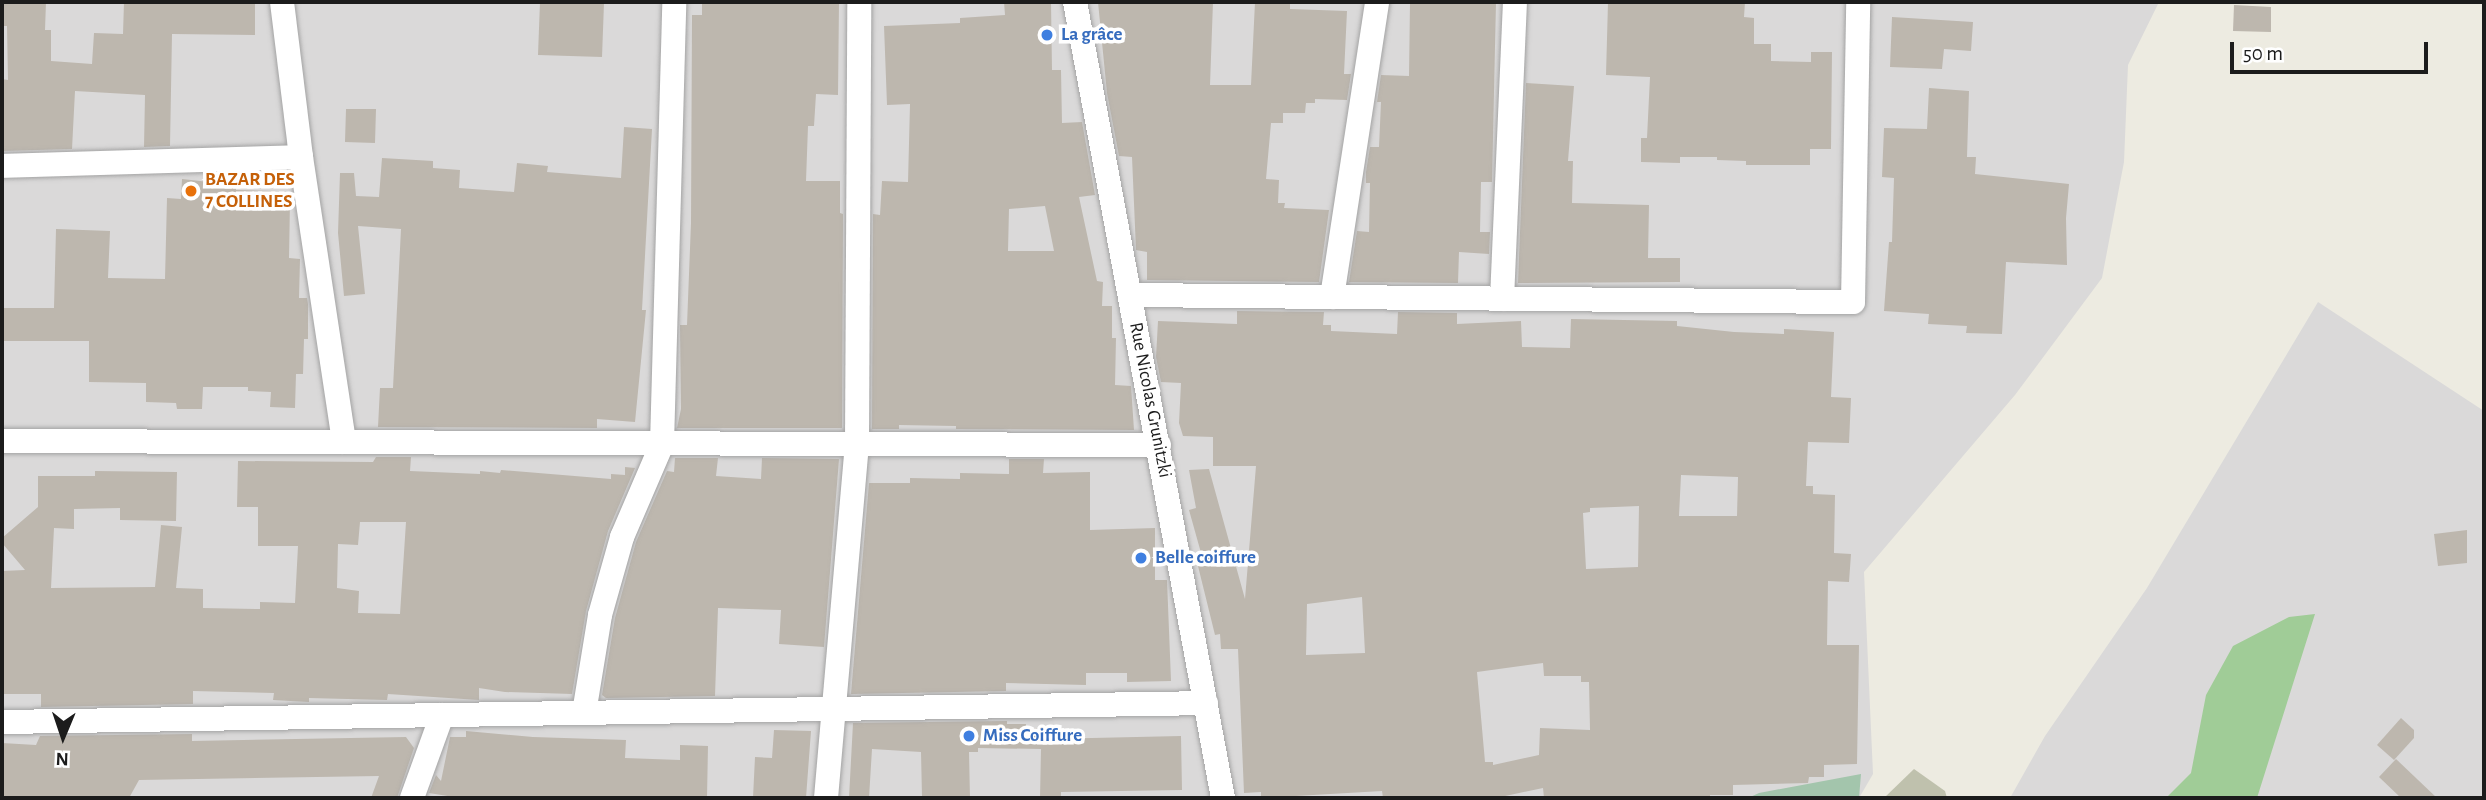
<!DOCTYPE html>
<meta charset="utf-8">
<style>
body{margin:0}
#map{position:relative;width:2486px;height:800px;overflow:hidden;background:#edebe1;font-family:"Alegreya Sans",sans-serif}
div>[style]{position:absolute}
.residential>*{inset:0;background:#dad9d9}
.construction>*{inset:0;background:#bfc1ad}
.forest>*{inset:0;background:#a0cc97}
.cemetery>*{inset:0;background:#a3c5ac}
.building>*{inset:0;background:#bdb7ae}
.roads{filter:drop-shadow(0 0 2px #a3a3a3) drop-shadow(0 0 2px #a3a3a3)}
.street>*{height:24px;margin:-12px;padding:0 12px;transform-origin:12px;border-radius:12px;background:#fff}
.dots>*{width:19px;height:19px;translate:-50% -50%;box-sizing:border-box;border:4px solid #fff;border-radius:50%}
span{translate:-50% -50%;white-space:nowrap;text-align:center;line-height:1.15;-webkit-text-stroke:7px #fff;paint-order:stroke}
.shop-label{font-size:19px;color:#366cbe;font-weight:700}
.left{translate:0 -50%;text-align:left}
.food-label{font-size:19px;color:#c56008;font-weight:700}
.street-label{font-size:19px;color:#1c1c1c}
.frame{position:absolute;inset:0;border:4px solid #1c1c1c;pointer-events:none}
.north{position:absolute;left:28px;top:702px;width:70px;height:70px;-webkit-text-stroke:5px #fff;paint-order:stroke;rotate:182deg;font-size:19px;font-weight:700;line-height:28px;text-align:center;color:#1c1c1c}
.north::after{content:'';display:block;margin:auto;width:24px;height:32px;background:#1c1c1c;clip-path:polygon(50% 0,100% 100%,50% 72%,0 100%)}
.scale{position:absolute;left:2230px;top:42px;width:198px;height:32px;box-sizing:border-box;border:4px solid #1c1c1c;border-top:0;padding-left:9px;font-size:21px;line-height:24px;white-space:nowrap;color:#1c1c1c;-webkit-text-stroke:5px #fff;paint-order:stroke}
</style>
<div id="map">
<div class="residential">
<div style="clip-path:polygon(2px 2px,2159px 2px,2128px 65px,2124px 162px,2102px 278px,2015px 395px,1864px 572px,1873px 774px,1859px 798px,2px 798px)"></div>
<div style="clip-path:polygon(2318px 302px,2484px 411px,2484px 798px,2010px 798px,2045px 736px,2147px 588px)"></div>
</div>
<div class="construction">
<div style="clip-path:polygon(1914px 769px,1945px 791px,1947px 798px,1884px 798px)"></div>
</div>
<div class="forest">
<div style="clip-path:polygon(2315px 614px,2257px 798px,2166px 798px,2191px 773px,2206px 695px,2233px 646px,2289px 617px)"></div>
</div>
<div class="cemetery">
<div style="clip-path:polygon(1861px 774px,1859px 798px,1748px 798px,1759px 793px)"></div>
</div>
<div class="building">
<div style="clip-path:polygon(2px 2px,46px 2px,45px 30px,51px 30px,51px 61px,92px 64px,94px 33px,123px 34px,124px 2px,255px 2px,255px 35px,172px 34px,170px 146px,144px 147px,145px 95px,75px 91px,72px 149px,2px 151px,2px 79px,8px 80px,7px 26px,2px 26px)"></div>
<div style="clip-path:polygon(540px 2px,604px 3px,602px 57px,538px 55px)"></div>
<div style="clip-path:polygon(702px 2px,839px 2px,838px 95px,816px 94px,814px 126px,808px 126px,806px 181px,840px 181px,840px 213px,843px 214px,842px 428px,677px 428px,681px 409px,680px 325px,687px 325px,691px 223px,692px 15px,702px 15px)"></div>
<div style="clip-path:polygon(evenodd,1004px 2px,1051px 2px,1052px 70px,1061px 70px,1062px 123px,1082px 122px,1095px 195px,1079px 197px,1097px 281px,1103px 282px,1102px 306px,1112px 306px,1112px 338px,1116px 338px,1115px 385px,1131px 386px,1134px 430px,956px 429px,956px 426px,899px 425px,899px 429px,872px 429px,873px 214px,880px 215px,882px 181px,908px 182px,910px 104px,887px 105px,884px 26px,960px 23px,960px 18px,1005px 15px,1004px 2px,1045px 206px,1054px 251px,1008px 251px,1009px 209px,1045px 206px)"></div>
<div style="clip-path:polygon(1098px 2px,1213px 2px,1210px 85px,1251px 85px,1255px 2px,1290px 2px,1290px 9px,1347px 11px,1344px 74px,1351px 74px,1347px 100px,1315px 99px,1315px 103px,1306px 103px,1305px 113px,1283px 113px,1283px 123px,1271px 123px,1266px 179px,1279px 180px,1278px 203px,1285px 203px,1284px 208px,1329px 210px,1319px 282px,1147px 280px,1147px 252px,1136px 250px,1132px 157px,1119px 156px,1107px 93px)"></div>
<div style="clip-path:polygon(1410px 2px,1496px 2px,1492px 182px,1481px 182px,1480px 232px,1490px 232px,1489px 254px,1459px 252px,1458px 283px,1349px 282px,1357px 231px,1369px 232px,1370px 183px,1366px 183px,1366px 172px,1370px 147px,1379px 147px,1381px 102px,1377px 102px,1381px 75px,1409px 76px)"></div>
<div style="clip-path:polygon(1608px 2px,1745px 2px,1744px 17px,1754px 18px,1754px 44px,1771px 44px,1771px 61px,1811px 62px,1811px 52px,1832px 52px,1831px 149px,1810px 149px,1810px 165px,1746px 165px,1746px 161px,1717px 160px,1717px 157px,1680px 157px,1680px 163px,1641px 162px,1641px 138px,1647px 138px,1650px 77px,1606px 75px)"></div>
<div style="clip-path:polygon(2234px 5px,2271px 7px,2271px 32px,2233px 31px)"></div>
<div style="clip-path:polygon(1892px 17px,1973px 22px,1971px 51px,1944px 49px,1942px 69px,1890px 67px)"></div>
<div style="clip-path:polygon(1526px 83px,1574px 86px,1568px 161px,1573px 161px,1572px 203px,1649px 205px,1648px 258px,1680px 258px,1680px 282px,1518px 283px)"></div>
<div style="clip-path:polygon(1929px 88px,1969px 91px,1967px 157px,1976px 157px,1975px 174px,2069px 184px,2066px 218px,2067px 265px,2006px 262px,2002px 334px,1966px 333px,1967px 326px,1928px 324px,1929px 314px,1884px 311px,1889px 242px,1892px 242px,1894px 178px,1882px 177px,1884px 128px,1927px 129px)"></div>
<div style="clip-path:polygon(346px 109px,376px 109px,375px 143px,345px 142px)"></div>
<div style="clip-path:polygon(624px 127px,652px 129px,642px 310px,646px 310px,635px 422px,597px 419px,597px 428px,378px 427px,380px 388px,393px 388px,401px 229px,358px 226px,365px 294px,344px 296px,338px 233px,340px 173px,354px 173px,356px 196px,379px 197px,382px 158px,433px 161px,433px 168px,460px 170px,459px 188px,514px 192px,517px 163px,548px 166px,547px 172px,621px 178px)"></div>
<div style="clip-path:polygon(182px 179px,236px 185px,236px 190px,279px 191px,279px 200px,290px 201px,289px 258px,300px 259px,299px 298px,307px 298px,308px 304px,308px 339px,304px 339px,303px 374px,296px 374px,295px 408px,270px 407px,271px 392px,248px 391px,248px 387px,203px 387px,202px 409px,177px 409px,176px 403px,146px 402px,146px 383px,89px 382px,89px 341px,2px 341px,2px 308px,54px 308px,56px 229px,110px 231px,108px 278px,165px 279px,167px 198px,181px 199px)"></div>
<div style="clip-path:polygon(evenodd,1237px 311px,1324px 312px,1323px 325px,1331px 325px,1331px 331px,1397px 334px,1398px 312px,1457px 313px,1457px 324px,1521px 321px,1522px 347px,1570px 348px,1571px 319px,1677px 321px,1677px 326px,1734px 332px,1784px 334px,1784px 329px,1834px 332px,1831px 397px,1851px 398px,1849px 443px,1808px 442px,1806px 486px,1813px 486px,1813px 494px,1835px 495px,1834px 553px,1851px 554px,1849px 582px,1828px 581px,1827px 645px,1859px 645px,1857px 764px,1824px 765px,1824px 777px,1809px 777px,1808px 783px,1733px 785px,1733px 795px,1710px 795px,1710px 798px,1544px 798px,1543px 788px,1496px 798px,1383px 798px,1382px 791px,1261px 798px,1261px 792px,1244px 793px,1238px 649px,1221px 649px,1220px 634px,1215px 635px,1197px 562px,1203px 560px,1189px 510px,1196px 508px,1189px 470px,1209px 469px,1245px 599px,1256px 466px,1213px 466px,1213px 437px,1183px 436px,1179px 423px,1181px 383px,1161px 382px,1156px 357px,1158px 321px,1237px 324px,1237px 311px,1681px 475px,1738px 477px,1737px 516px,1679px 516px,1681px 475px,1237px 311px,1639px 506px,1638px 567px,1586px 569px,1583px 513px,1590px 512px,1590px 508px,1639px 506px,1237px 311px,1362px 597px,1365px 653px,1306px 655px,1307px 604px,1362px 597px,1237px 311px,1543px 663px,1544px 676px,1581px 676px,1581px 682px,1589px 682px,1590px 730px,1540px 728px,1539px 755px,1493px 765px,1493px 762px,1485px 762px,1477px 672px,1543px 663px)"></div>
<div style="clip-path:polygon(evenodd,376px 457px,411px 457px,410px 471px,480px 474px,480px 471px,500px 473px,501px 470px,611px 479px,611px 474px,625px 475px,625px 467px,635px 468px,608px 531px,586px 611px,572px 694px,505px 692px,479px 688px,479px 700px,388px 694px,387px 700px,309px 698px,309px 702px,273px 700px,274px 693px,193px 691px,193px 704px,41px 707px,41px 694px,2px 694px,2px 571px,25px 570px,2px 543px,2px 538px,38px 507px,38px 476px,95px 476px,95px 471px,177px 472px,176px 521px,120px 520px,120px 508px,74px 509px,74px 529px,54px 528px,51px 588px,155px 587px,161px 525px,182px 527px,176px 588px,203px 589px,203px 608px,260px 609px,260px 602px,295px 603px,298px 546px,258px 546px,258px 507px,237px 507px,238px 461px,373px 462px,376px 457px,406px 522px,400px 614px,358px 613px,359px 591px,337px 588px,338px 544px,358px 545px,360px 522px,406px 522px)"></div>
<div style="clip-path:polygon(675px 458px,718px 458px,716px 476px,761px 479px,762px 458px,839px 459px,824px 647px,779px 644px,781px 610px,718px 608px,715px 696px,606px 698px,602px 695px,615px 618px,636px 542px,667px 471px,674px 472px)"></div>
<div style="clip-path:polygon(1009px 459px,1044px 459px,1043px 473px,1090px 472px,1090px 530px,1155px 528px,1155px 580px,1167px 580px,1171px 681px,1127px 682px,1127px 673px,1086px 673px,1086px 685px,1006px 683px,1006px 691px,851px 694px,869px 483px,910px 483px,910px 478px,960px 479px,960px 473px,1009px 474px)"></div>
<div style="clip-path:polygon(2467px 530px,2467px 563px,2438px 566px,2434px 534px)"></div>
<div style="clip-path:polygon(2401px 718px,2414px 730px,2414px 738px,2394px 760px,2377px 745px)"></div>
<div style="clip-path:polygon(1007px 721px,1007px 724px,1026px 724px,1026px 728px,1047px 729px,1047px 739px,1181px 736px,1182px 790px,1061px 792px,1061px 798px,1040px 798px,1041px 749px,978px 748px,978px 752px,969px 752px,970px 798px,928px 798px,922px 797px,921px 752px,872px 749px,869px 798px,849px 798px,853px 723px)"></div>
<div style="clip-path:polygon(774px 730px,811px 731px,806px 798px,753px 798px,755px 757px,772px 758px)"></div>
<div style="clip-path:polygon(466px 731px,533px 737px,626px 740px,625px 758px,680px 760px,680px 745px,708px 746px,707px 798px,460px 798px,429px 793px,436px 775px,441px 781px,450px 737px,466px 737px)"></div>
<div style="clip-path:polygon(192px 734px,192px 741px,406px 737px,414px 748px,397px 798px,371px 798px,379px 776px,139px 780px,129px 798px,2px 798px,2px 743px,36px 745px,40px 736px)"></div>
<div style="clip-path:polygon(2396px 759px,2437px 798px,2401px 798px,2379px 777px)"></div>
</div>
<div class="roads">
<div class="street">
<div style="left:282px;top:2px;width:156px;rotate:83deg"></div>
<div style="left:301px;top:157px;width:288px;rotate:81.4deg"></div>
<div style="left:1075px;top:2px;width:810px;rotate:79.47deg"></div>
<div style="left:2px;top:166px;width:299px;rotate:-1.7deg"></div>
<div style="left:1131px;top:295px;width:722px;rotate:0.56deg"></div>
<div style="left:1853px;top:302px;width:300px;rotate:-89deg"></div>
<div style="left:1332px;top:297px;width:298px;rotate:-81.3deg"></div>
<div style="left:1502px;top:299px;width:297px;rotate:-87.5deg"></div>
<div style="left:2px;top:441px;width:1157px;rotate:0.2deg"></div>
<div style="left:584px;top:713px;width:99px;rotate:-80.7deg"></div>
<div style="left:600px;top:615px;width:81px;rotate:-74.2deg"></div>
<div style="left:622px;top:537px;width:101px;rotate:-66.7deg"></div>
<div style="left:662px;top:444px;width:442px;rotate:-88.4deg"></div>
<div style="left:2px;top:722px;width:1204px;rotate:-0.9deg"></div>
<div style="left:412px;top:798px;width:88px;rotate:-70.1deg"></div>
<div style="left:826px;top:798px;width:355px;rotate:-85deg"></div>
<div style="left:857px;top:444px;width:442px;rotate:-89.7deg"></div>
</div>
</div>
<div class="dots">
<div style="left:1047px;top:35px;background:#3f7fe0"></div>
<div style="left:191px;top:191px;background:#e8710a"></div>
<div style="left:1141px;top:558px;background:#3f7fe0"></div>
<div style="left:969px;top:736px;background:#3f7fe0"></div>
</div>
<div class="shop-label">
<span class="left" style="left:1061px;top:35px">La grâce</span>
<span class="left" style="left:1155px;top:558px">Belle coiffure</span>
<span class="left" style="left:983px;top:736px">Miss Coiffure</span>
</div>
<div class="food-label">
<span class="left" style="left:205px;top:191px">BAZAR DES<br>7 COLLINES</span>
</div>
<div class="street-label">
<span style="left:1150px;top:400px;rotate:79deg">Rue Nicolas Grunitzki</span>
</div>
<div class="frame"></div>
<div class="north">N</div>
<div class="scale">50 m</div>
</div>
